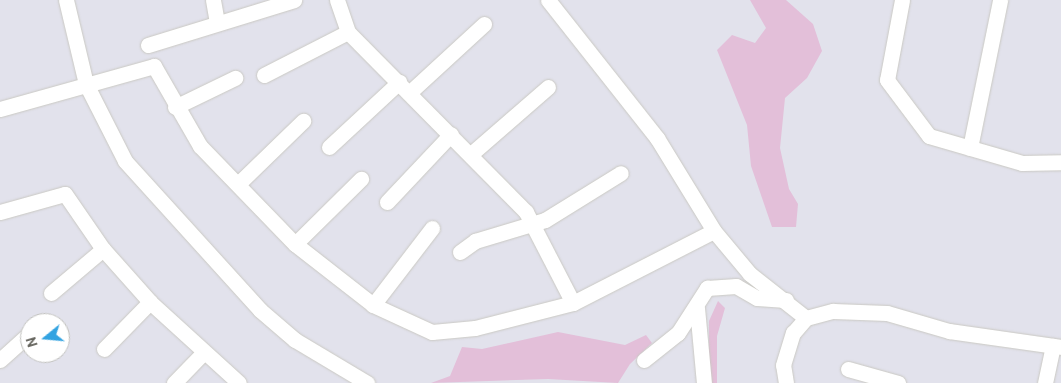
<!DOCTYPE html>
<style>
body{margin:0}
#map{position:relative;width:1061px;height:383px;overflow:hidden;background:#e2e2ec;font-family:Cabin,sans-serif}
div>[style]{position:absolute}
.green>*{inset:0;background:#e3bfd9}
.roads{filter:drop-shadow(0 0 1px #cac9c3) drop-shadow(0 0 1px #cac9c3)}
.minor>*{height:15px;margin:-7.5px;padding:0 7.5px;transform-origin:7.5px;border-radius:7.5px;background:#fff}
span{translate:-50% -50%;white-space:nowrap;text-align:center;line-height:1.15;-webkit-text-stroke:5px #fff;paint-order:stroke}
.north{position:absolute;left:20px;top:313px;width:50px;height:50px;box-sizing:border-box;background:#fff;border:1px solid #c0c0bd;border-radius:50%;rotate:253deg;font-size:14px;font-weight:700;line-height:20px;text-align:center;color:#62615a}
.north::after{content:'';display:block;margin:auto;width:18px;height:22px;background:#33a3e1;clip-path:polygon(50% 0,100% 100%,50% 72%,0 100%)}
</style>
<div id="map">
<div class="green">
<div style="clip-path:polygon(750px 0,786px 0,813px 24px,822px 51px,807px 78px,785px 98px,780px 148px,789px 189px,798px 204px,796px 227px,772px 227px,751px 166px,747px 125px,717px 50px,732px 35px,755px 43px,766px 28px)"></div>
<div style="clip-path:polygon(718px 301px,725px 308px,717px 336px,717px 383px,709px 383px,709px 321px)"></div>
<div style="clip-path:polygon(558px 332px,625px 345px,646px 335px,652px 343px,630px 364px,618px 383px,548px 379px,431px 383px,450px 376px,462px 347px,482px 349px)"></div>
</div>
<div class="roads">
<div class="minor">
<div style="left:66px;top:0;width:86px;rotate:76.6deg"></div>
<div style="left:86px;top:84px;width:86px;rotate:63.1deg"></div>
<div style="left:125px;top:161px;width:201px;rotate:47.8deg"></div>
<div style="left:260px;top:310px;width:46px;rotate:40.6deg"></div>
<div style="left:295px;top:340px;width:84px;rotate:30.8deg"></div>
<div style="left:213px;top:0;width:23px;rotate:80deg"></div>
<div style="left:337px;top:0;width:34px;rotate:71deg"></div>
<div style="left:348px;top:32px;width:253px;rotate:45.3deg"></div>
<div style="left:526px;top:212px;width:102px;rotate:62.7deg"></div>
<div style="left:548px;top:0;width:176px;rotate:51.7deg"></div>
<div style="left:657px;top:138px;width:109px;rotate:58.5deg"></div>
<div style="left:714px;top:231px;width:56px;rotate:50.1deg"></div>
<div style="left:750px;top:274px;width:71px;rotate:38.2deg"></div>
<div style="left:902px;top:0;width:81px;rotate:100.6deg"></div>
<div style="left:887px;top:80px;width:70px;rotate:53.1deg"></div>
<div style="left:929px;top:136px;width:97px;rotate:16.2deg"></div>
<div style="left:1022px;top:163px;width:39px;rotate:-1deg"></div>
<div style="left:148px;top:45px;width:153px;rotate:-17.1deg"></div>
<div style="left:264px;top:75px;width:94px;rotate:-27.1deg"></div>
<div style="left:409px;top:93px;width:102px;rotate:-42.6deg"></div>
<div style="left:175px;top:107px;width:67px;rotate:-25.8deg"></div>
<div style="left:0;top:109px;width:160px;rotate:-15.6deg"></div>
<div style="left:154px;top:66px;width:92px;rotate:60.1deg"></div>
<div style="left:200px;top:146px;width:136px;rotate:45.9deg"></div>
<div style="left:295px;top:244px;width:99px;rotate:38deg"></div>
<div style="left:373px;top:305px;width:65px;rotate:24.6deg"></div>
<div style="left:432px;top:332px;width:43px;rotate:-5.3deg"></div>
<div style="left:475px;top:328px;width:101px;rotate:-14.3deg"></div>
<div style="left:573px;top:303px;width:158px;rotate:-27.1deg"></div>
<div style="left:329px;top:147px;width:96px;rotate:-42.9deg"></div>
<div style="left:970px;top:148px;width:151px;rotate:-78.5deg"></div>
<div style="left:471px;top:154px;width:102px;rotate:-41deg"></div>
<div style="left:238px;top:184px;width:91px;rotate:-44.1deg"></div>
<div style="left:387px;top:202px;width:93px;rotate:-46.7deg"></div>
<div style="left:0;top:212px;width:67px;rotate:-15.5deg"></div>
<div style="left:65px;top:194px;width:67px;rotate:55.4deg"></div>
<div style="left:103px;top:249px;width:71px;rotate:48.4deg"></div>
<div style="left:150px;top:302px;width:120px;rotate:42.3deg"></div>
<div style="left:295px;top:244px;width:93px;rotate:-44.6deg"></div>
<div style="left:460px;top:252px;width:19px;rotate:-36deg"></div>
<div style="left:475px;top:241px;width:73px;rotate:-16.7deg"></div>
<div style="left:545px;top:220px;width:89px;rotate:-31.7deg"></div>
<div style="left:51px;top:293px;width:68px;rotate:-40.2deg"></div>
<div style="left:373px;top:305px;width:97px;rotate:-52.5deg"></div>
<div style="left:697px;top:308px;width:75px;rotate:84.7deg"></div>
<div style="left:104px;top:349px;width:66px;rotate:-45.6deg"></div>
<div style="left:0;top:360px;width:39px;rotate:-42deg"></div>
<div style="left:644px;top:360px;width:43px;rotate:-38.5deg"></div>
<div style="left:678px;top:333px;width:54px;rotate:-57.2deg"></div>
<div style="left:707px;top:288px;width:29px;rotate:-4deg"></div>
<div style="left:736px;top:286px;width:24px;rotate:30deg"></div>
<div style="left:757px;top:298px;width:29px;rotate:4deg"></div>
<div style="left:848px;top:369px;width:52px;rotate:15.6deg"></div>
<div style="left:174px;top:383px;width:43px;rotate:-45.9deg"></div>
<div style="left:786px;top:383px;width:18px;rotate:-99deg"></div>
<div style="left:783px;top:365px;width:34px;rotate:-73deg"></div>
<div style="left:793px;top:333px;width:20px;rotate:-49deg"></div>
<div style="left:806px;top:318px;width:28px;rotate:-15deg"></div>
<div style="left:833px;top:311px;width:54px;rotate:2.1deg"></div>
<div style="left:887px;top:313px;width:65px;rotate:16.2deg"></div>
<div style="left:949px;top:331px;width:113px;rotate:8.1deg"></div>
<div style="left:1045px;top:383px;width:38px;rotate:-78deg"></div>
</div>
</div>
<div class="north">N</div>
</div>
